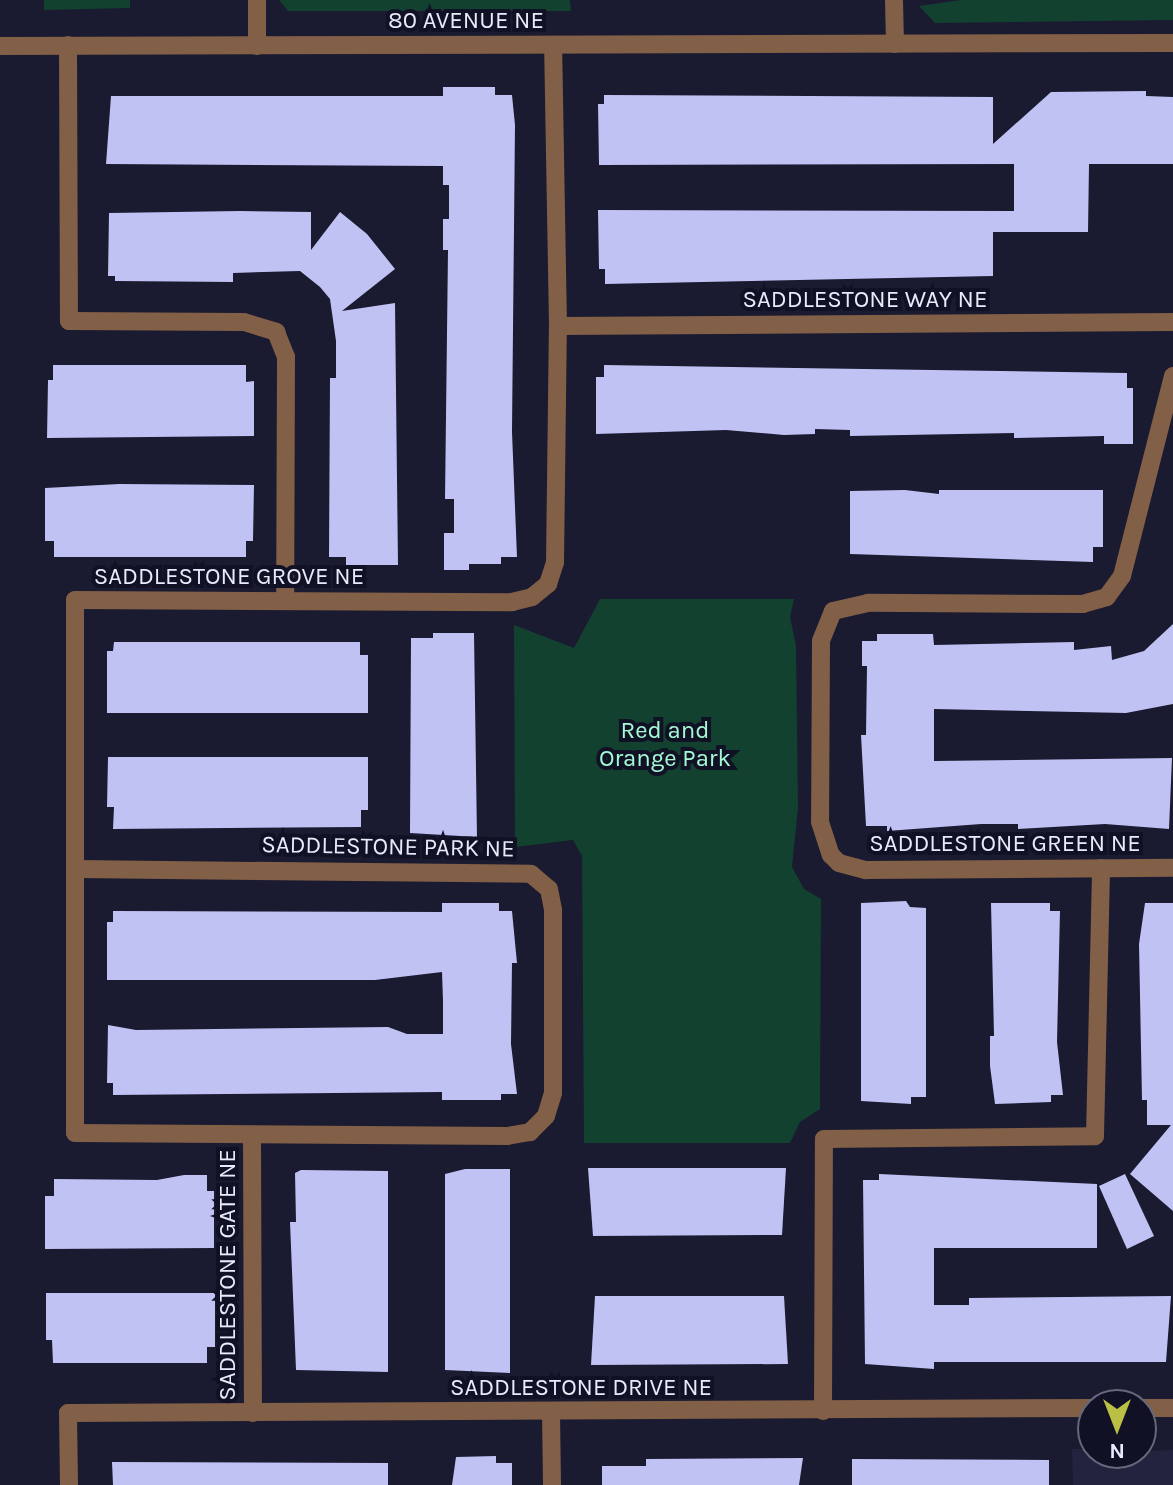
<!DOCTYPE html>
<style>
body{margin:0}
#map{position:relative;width:1173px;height:1485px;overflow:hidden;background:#1a1a30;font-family:Karla,sans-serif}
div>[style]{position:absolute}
.built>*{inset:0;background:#23233f}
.green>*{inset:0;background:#12412f}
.building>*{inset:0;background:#c0c2f3}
.minor>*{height:18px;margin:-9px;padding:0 9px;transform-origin:9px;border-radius:9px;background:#825f47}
span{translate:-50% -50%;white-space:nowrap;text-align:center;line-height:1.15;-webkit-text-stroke:8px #111126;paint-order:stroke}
.street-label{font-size:24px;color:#e8eaf9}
.park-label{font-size:24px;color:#a4f9d2}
.north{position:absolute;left:1077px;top:1389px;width:80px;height:80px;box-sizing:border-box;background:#111126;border:2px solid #67687a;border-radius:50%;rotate:180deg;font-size:22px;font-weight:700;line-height:32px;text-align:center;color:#e8eaf9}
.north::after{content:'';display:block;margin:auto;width:28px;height:36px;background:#bbc044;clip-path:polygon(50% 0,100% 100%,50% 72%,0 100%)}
</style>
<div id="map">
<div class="built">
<div style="clip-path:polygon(1072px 1449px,1093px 1449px,1093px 1453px,1173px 1450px,1173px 1485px,1073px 1485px)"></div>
</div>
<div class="green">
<div style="clip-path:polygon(44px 0,130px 0,130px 8px,44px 10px)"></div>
<div style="clip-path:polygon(279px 0,570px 0,571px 11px,288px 11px)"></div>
<div style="clip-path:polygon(961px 0,1173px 0,1173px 20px,935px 23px,919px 6px)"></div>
<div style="clip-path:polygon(600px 599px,794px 599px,790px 617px,796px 646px,798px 808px,792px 867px,804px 889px,821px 899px,820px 1109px,800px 1122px,790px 1143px,584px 1143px,582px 856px,573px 840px,515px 847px,514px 625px,574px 648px)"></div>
</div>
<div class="building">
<div style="clip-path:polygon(443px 87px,495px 87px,495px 95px,512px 95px,515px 125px,512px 432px,517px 557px,501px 557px,501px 564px,469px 564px,469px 570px,444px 570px,444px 533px,454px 533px,454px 499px,445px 499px,448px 250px,443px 250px,443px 219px,449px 219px,449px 185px,443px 185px,443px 166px,106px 164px,111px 96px,443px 96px)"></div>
<div style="clip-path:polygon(1146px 91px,1146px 96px,1173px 97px,1173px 164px,1089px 164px,1088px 232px,993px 232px,993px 276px,605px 284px,605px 269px,599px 269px,598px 210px,1014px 211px,1014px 164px,599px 165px,598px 104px,604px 104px,604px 95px,993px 97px,993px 144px,1051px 92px)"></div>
<div style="clip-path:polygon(240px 211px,311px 212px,311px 250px,340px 212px,367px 234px,395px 269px,342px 311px,395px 303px,398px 565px,346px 565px,346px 557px,329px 557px,330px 378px,336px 378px,336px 341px,330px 299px,320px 287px,300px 271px,233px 273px,233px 282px,115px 281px,115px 276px,108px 276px,109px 213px)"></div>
<div style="clip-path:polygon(53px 365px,246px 365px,246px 382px,254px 381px,254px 436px,47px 438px,48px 380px,53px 380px)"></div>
<div style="clip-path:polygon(604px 365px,1127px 373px,1127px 388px,1133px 388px,1133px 444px,1104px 444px,1104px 436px,1014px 438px,1014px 433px,850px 436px,850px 430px,815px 429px,815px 434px,784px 435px,726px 430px,596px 434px,596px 377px,604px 377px)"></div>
<div style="clip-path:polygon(119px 484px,254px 485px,253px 541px,246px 541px,246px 557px,54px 557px,54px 541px,45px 541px,45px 488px)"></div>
<div style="clip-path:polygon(905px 490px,939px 494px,939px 490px,1103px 490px,1103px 547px,1093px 547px,1093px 562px,850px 554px,850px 491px)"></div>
<div style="clip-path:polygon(1173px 624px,1173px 704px,1126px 713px,934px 709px,934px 761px,1172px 758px,1169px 829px,1105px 824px,1018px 829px,1018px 824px,981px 824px,887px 831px,887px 826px,866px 826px,861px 735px,866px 735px,867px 666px,862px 666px,862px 641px,877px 641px,877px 634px,933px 634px,934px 645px,1074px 642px,1074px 650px,1111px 646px,1112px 660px,1144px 651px)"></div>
<div style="clip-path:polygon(433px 633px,474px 633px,477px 837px,410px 833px,411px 638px,433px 638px)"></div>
<div style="clip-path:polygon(114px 642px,360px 642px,360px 655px,368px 655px,368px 713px,107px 713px,107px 651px,113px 651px)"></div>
<div style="clip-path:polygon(108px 757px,368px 757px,368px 810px,361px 810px,361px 827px,113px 829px,114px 807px,107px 807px)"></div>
<div style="clip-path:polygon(906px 901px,910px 907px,926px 908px,926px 1097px,911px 1097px,911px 1104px,861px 1101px,861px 903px)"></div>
<div style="clip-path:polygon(442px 903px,499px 903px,499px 911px,512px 911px,517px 963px,512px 963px,511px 1044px,517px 1094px,501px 1094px,501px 1100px,442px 1100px,442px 1092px,113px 1095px,113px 1083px,107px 1083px,108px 1025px,136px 1030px,388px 1027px,407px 1034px,443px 1034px,443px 1001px,442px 972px,375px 980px,107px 980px,107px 922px,113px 922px,113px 911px,442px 912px)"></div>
<div style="clip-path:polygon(991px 903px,1050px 903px,1050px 911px,1060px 911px,1057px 1042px,1063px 1095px,1051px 1095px,1051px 1102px,995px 1104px,990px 1066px,990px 1036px,994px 1036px)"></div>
<div style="clip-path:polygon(1145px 903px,1173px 903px,1173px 1211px,1130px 1174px,1171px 1125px,1147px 1125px,1147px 1100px,1142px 1100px,1139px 944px)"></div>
<div style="clip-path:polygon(588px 1168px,786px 1168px,782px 1235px,593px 1236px)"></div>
<div style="clip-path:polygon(465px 1169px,510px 1169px,510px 1373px,445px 1370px,445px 1174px)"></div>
<div style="clip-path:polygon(301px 1170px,388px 1171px,388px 1372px,296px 1370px,290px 1222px,296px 1222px,295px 1173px)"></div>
<div style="clip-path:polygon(879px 1174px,1097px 1184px,1097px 1248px,934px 1248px,934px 1305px,969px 1305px,969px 1298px,1171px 1296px,1166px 1362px,934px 1362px,934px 1369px,865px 1364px,863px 1180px,879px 1180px)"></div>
<div style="clip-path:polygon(1125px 1174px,1154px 1236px,1127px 1249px,1099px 1186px)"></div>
<div style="clip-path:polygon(184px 1175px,207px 1175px,207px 1191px,214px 1191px,214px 1248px,45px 1249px,45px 1196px,54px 1196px,54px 1179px,157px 1180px)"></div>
<div style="clip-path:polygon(46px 1293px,215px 1293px,215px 1347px,207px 1347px,207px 1363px,53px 1363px,52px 1340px,46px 1340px)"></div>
<div style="clip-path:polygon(595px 1296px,784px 1296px,788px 1364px,591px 1365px)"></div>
<div style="clip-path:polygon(496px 1456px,496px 1463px,512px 1463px,512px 1485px,452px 1485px,456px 1457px)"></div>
<div style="clip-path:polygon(803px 1458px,799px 1485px,602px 1485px,602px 1466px,646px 1466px,646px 1459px)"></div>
<div style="clip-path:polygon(852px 1459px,1049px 1460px,1049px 1485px,852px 1485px)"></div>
<div style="clip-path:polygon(112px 1462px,388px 1463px,388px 1485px,113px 1485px)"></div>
</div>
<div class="minor">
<div style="left:894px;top:0;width:44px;rotate:88.7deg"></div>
<div style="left:68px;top:45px;width:276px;rotate:89.8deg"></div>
<div style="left:69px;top:321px;width:175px;rotate:0.3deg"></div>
<div style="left:244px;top:322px;width:34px;rotate:17deg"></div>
<div style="left:276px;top:332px;width:27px;rotate:68deg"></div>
<div style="left:286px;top:357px;width:244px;rotate:90.2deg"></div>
<div style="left:0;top:46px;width:1173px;rotate:-0.15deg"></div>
<div style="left:257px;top:46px;width:46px;rotate:-90deg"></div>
<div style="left:558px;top:326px;width:615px;rotate:-0.37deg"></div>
<div style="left:1173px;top:376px;width:206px;rotate:104.3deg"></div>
<div style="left:1122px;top:576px;width:26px;rotate:126deg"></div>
<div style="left:1107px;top:597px;width:25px;rotate:164deg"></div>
<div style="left:1083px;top:604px;width:215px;rotate:-179.7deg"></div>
<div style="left:868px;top:603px;width:36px;rotate:167deg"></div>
<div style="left:833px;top:611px;width:32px;rotate:112deg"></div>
<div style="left:821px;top:641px;width:181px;rotate:90.3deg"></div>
<div style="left:820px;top:822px;width:35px;rotate:72deg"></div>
<div style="left:831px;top:855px;width:11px;rotate:45deg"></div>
<div style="left:839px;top:863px;width:28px;rotate:15deg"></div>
<div style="left:866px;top:870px;width:307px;rotate:-0.4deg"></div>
<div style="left:75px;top:869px;width:456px;rotate:0.6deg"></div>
<div style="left:531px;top:874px;width:23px;rotate:40deg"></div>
<div style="left:549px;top:889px;width:21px;rotate:79deg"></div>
<div style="left:553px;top:910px;width:183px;rotate:90deg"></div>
<div style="left:553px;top:1093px;width:24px;rotate:107deg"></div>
<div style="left:546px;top:1116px;width:23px;rotate:135deg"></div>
<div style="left:530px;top:1132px;width:23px;rotate:170deg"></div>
<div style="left:507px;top:1136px;width:432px;rotate:-179.6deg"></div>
<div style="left:75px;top:1133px;width:533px;rotate:-90deg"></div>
<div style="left:75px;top:600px;width:437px;rotate:0.3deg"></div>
<div style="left:512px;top:602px;width:21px;rotate:-14deg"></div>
<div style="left:532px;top:597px;width:21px;rotate:-39deg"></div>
<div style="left:548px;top:584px;width:22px;rotate:-72deg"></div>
<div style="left:555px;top:563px;width:237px;rotate:-89.3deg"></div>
<div style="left:558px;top:326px;width:281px;rotate:-91deg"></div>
<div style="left:252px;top:1137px;width:276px;rotate:89.8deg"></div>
<div style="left:1141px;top:1408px;width:32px"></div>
<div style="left:823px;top:1411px;width:272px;rotate:-89.8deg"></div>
<div style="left:824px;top:1139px;width:271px;rotate:-0.6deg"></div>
<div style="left:1095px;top:1136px;width:268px;rotate:-88.7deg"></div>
<div style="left:551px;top:1413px;width:72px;rotate:89.2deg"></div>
<div style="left:69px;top:1485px;width:72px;rotate:-90.8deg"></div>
<div style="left:68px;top:1413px;width:1025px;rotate:-0.28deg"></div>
</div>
<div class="street-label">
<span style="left:466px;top:21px">80 AVENUE NE</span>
<span style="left:865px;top:300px">SADDLESTONE WAY NE</span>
<span style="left:229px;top:577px">SADDLESTONE GROVE NE</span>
<span style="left:1005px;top:844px">SADDLESTONE GREEN NE</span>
<span style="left:388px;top:847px;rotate:1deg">SADDLESTONE PARK NE</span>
<span style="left:228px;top:1275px;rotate:-90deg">SADDLESTONE GATE NE</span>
<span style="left:581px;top:1388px">SADDLESTONE DRIVE NE</span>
</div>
<div class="park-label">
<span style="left:665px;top:745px">Red and<br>Orange Park</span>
</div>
<div class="north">N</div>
</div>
